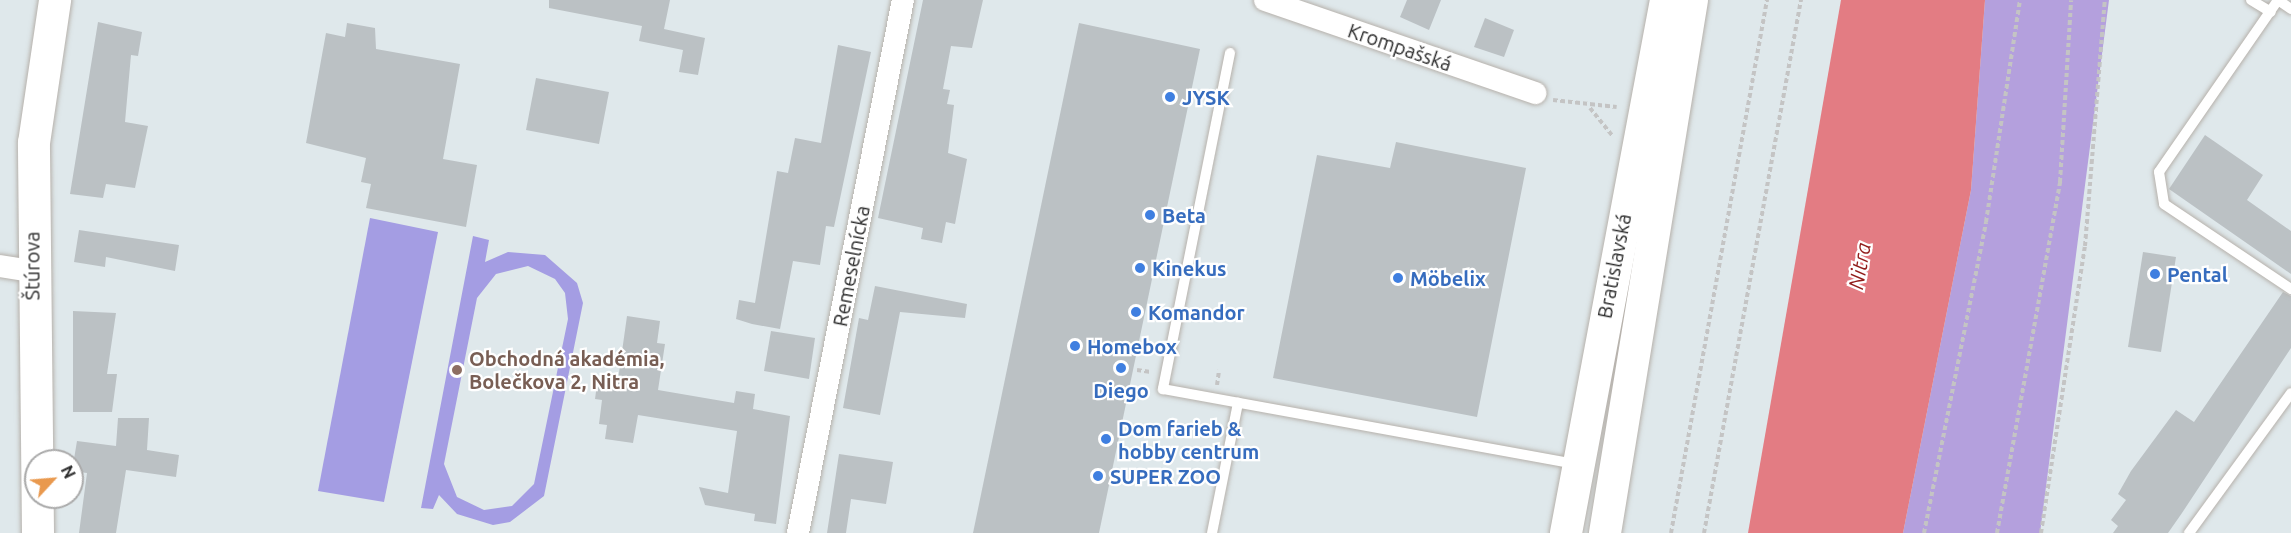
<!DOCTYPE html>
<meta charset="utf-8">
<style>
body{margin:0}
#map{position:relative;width:2291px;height:533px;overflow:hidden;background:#dfe8eb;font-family:Ubuntu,sans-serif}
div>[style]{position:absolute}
.green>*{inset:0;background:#b4a0dd}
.pitch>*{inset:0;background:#a49de3}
.water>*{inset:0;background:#e37c83}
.building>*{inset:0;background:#bbc1c4}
.path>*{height:4px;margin-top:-2px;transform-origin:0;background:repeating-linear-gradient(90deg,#c4c4c4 0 4.5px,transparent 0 7.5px)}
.roads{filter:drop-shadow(0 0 2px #b6b1ab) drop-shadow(0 0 2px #b6b1ab)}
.lane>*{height:10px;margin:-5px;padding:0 5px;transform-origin:5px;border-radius:5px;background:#fff}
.street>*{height:22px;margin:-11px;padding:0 11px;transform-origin:11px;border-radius:11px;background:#fff}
.secondary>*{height:32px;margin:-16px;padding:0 16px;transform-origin:16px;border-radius:16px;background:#fff}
.dots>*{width:16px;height:16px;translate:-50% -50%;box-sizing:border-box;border:3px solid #fff;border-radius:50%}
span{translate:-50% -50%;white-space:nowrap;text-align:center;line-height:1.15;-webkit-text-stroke:4.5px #fff;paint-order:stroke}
.street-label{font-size:20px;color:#2b2b2b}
.shop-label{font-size:20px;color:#366cbe;font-weight:700}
.left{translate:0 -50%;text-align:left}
.education-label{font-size:20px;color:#785e54;font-weight:700}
.water-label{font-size:21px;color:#901c1a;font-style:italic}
.north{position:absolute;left:24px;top:449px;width:60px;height:60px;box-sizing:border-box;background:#fff;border:2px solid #aaa;border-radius:50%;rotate:64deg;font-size:16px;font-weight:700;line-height:24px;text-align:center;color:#2b2b2b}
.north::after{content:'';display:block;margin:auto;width:21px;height:27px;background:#e9994e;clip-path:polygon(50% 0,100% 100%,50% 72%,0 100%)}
</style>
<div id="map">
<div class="green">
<div style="clip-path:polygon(1985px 0,2109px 0,2040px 533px,1903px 533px,1971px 190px)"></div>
</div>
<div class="pitch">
<div style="clip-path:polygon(370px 218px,438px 232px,384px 502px,318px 491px)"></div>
<div style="clip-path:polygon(evenodd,473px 236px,489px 240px,485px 262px,508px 252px,545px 255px,577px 283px,583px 303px,544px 496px,510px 522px,493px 525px,457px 514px,439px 495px,433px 509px,421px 508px,473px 236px,528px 266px,555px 279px,565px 293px,568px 319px,534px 484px,512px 506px,484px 510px,457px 497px,444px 464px,477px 298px,496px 274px,528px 266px)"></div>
</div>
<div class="water">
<div style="clip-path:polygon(1841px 0,1985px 0,1971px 190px,1903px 533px,1748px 533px)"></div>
</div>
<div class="building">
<div style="clip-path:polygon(549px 0,670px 0,664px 29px,705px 38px,698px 75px,679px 72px,683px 50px,639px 41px,642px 26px,549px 8px)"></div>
<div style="clip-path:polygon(923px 0,983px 0,972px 48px,951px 46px,943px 89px,950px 90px,947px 104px,954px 105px,948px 153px,967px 159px,955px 224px,946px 222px,942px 243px,921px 239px,923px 228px,878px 218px)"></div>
<div style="clip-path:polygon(1407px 0,1441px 0,1429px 30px,1400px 17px)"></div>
<div style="clip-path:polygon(1485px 18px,1514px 30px,1504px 57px,1474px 47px)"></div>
<div style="clip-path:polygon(98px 22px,142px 32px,138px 56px,131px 55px,125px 122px,148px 126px,135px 188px,106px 184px,103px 198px,70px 194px)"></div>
<div style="clip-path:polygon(347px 23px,375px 28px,376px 49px,460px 64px,443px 159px,477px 165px,466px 227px,366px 208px,371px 184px,361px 182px,366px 158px,306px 143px,326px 33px,345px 37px)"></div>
<div style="clip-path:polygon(1079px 23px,1200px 49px,1099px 533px,973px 533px)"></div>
<div style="clip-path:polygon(838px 45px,871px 52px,834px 227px,826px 226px,820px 265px,793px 261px,780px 329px,752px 324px,736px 319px,739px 300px,755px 303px,777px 171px,788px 173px,795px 138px,821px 143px)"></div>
<div style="clip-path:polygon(536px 78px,609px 92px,599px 144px,526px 130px)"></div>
<div style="clip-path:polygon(2205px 135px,2263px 175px,2247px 200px,2291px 231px,2291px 274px,2169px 189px)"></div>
<div style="clip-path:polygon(1396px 142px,1526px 168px,1477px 417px,1273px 378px,1317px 155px,1390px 168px)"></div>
<div style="clip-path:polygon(79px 230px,179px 245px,175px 271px,106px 257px,105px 267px,74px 262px)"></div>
<div style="clip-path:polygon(2143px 252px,2176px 257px,2161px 352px,2128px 347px)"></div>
<div style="clip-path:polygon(875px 286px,967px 304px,965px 318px,900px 312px,880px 415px,843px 408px,859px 318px,868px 320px)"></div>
<div style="clip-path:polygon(2283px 292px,2291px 296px,2291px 348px,2182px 513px,2168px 533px,2113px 533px,2118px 526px,2111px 520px,2126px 500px,2118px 494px,2131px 471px,2176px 410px,2194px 422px)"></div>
<div style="clip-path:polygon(73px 311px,116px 313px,107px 374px,117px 374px,112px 412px,73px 412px)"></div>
<div style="clip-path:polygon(627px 316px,660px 321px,657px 343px,665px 344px,658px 390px,734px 403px,736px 391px,755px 394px,753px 409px,790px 416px,776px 524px,754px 521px,755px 514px,705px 505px,699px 487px,728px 493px,737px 431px,638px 415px,633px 443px,605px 439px,607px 425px,599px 424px,602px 400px,595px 399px,598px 377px,618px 380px)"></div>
<div style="clip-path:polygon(771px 331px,815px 338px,809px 379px,764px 371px)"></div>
<div style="clip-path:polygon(118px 418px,149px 418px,147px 450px,179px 455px,176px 477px,126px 470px,116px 533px,79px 533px,87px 473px,72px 471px,77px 441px,116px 446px)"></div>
<div style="clip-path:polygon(839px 454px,893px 462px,886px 504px,851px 499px,846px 533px,827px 533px)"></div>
</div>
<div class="path">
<div style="left:1553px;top:100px;width:64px;rotate:6.2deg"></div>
<div style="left:1590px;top:108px;width:35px;rotate:51deg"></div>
<div style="left:1137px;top:370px;width:14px;rotate:8deg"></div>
<div style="left:1217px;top:385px;width:15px;rotate:-82deg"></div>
<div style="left:1671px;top:533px;width:542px;rotate:-79.79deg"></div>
<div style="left:1704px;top:533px;width:542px;rotate:-79.69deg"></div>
<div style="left:1924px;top:533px;width:317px;rotate:-78.7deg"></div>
<div style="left:1986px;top:222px;width:225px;rotate:-81.3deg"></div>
<div style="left:1997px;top:533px;width:357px;rotate:-79.8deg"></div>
<div style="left:2060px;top:182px;width:182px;rotate:-86.5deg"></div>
<div style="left:2041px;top:533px;width:290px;rotate:-81.3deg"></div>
<div style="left:2085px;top:246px;width:247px;rotate:-85.4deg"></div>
</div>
<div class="roads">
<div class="lane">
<div style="left:2251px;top:0;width:23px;rotate:31deg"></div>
<div style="left:2291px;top:9px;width:16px;rotate:-145deg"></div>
<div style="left:2278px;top:0;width:209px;rotate:124.7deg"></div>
<div style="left:2159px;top:172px;width:32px;rotate:81deg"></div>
<div style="left:2164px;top:204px;width:153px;rotate:33.8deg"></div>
<div style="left:1230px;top:53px;width:343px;rotate:101.3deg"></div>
<div style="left:1163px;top:389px;width:419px;rotate:10.3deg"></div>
<div style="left:1212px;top:533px;width:133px;rotate:-78.7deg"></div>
<div style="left:2189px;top:533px;width:173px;rotate:-53.9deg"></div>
</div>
<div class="street">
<div style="left:1265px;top:0;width:286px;rotate:19deg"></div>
<div style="left:0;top:266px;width:31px;rotate:9deg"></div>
<div style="left:798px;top:533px;width:543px;rotate:-78.86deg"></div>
</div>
<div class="secondary">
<div style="left:38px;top:533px;width:390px;rotate:-90.6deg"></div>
<div style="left:34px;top:143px;width:145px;rotate:-81.6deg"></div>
<div style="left:1566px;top:533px;width:542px;rotate:-79.37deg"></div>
<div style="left:1605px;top:533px;width:540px;rotate:-80.73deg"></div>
</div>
</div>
<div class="dots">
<div style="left:1170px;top:97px;background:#3f7fe0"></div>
<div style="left:1150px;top:215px;background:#3f7fe0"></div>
<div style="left:1140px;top:268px;background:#3f7fe0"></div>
<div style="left:2155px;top:274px;background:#3f7fe0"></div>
<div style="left:1398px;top:278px;background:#3f7fe0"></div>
<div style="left:1136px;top:312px;background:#3f7fe0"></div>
<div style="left:1075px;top:346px;background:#3f7fe0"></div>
<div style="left:1121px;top:368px;background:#3f7fe0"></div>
<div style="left:457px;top:370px;background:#8d6e63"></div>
<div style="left:1106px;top:439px;background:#3f7fe0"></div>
<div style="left:1098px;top:476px;background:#3f7fe0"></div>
</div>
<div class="street-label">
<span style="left:1400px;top:47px;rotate:19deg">Krompašská</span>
<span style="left:32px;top:266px;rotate:-90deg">Štúrova</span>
<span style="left:851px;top:266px;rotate:-79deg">Remeselnícka</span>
<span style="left:1614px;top:266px;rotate:-79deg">Bratislavská</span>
</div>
<div class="shop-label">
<span class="left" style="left:1182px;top:97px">JYSK</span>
<span class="left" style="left:1162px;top:215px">Beta</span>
<span class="left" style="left:1152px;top:268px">Kinekus</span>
<span class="left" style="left:2167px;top:274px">Pental</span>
<span class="left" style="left:1410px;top:278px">Möbelix</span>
<span class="left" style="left:1148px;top:312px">Komandor</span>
<span class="left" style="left:1087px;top:346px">Homebox</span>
<span style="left:1121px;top:390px">Diego</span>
<span class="left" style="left:1118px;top:440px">Dom farieb &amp;<br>hobby centrum</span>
<span class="left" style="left:1110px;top:476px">SUPER ZOO</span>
</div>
<div class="education-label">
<span class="left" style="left:469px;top:370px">Obchodná akadémia,<br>Bolečkova 2, Nitra</span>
</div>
<div class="water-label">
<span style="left:1859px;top:266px;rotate:-80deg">Nitra</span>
</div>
<div class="north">N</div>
</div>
